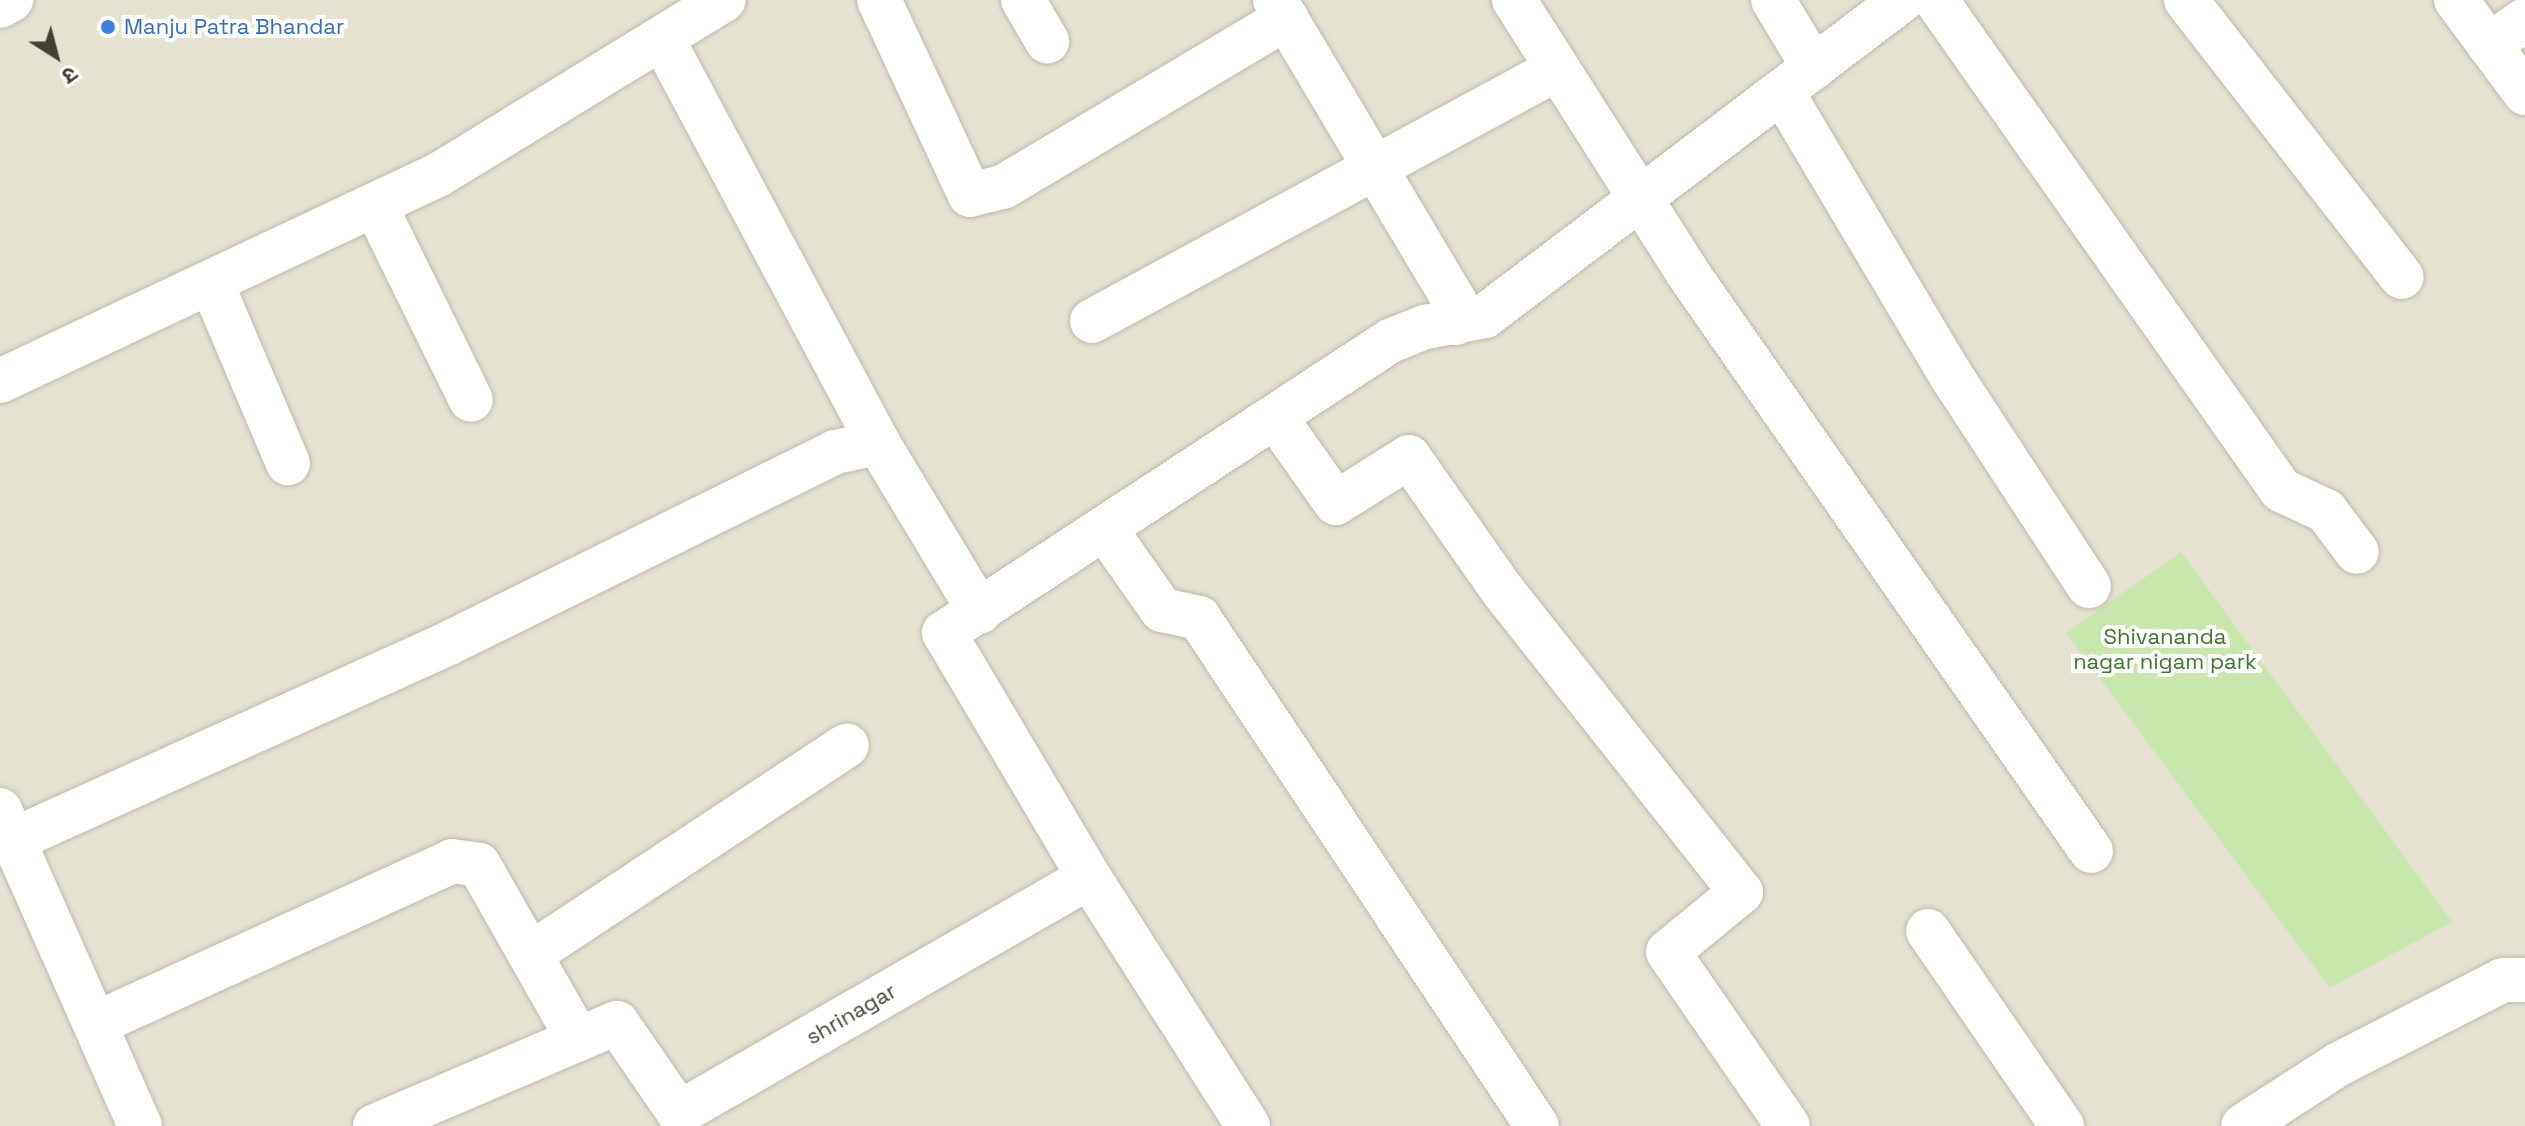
<!DOCTYPE html>
<meta charset="utf-8">
<style>
body{margin:0}
#map{position:relative;width:2525px;height:1126px;overflow:hidden;background:#f2efe4;font-family:"Space Grotesk","Noto Sans Devanagari",sans-serif}
div>[style]{position:absolute}
.residential>*{inset:0;background:#e6e2d2}
.green>*{inset:0;background:#c7e7ad}
.roads{filter:drop-shadow(0 0 2px #bdb8a7) drop-shadow(0 0 2px #bdb8a7)}
.minor>*{height:44px;margin:-22px;padding:0 22px;transform-origin:22px;border-radius:22px;background:#fff}
.dots>*{width:22px;height:22px;translate:-50% -50%;box-sizing:border-box;border:4px solid #fff;border-radius:50%}
span{translate:-50% -50%;white-space:nowrap;text-align:center;line-height:1.15;-webkit-text-stroke:8px #fff;paint-order:stroke}
.shop-label{font-size:22px;color:#366cbe}
.left{translate:0 -50%;text-align:left}
.park-label{font-size:22px;color:#3e7628}
.street-label{font-size:22px;color:#444034}
.north{position:absolute;left:16px;top:16px;width:80px;height:80px;-webkit-text-stroke:6px #fff;paint-order:stroke;rotate:144deg;font-size:22px;font-weight:700;line-height:32px;text-align:center;color:#444034}
.north::after{content:'';display:block;margin:auto;width:28px;height:36px;background:#444034;clip-path:polygon(50% 0,100% 100%,50% 72%,0 100%)}
</style>
<div id="map">
<div class="residential">
<div style="clip-path:polygon(0 0,2525px 0,2525px 1126px,0 1126px)"></div>
</div>
<div class="green">
<div style="clip-path:polygon(2181px 552px,2452px 922px,2330px 988px,2066px 633px)"></div>
</div>
<div class="roads">
<div class="minor">
<div style="left:879px;top:0;width:215px;rotate:65deg"></div>
<div style="left:970px;top:195px;width:34px;rotate:-14deg"></div>
<div style="left:1003px;top:187px;width:330px;rotate:-30.8deg"></div>
<div style="left:1023px;top:0;width:48px;rotate:59.7deg"></div>
<div style="left:1275px;top:0;width:354px;rotate:59.2deg"></div>
<div style="left:1456px;top:304px;width:19px;rotate:90deg"></div>
<div style="left:1514px;top:0;width:322px;rotate:57.5deg"></div>
<div style="left:1687px;top:272px;width:706px;rotate:55.09deg"></div>
<div style="left:1773px;top:0;width:79px;rotate:58.9deg"></div>
<div style="left:1936px;top:0;width:599px;rotate:54.85deg"></div>
<div style="left:2281px;top:490px;width:50px;rotate:25deg"></div>
<div style="left:2326px;top:511px;width:51px;rotate:52.9deg"></div>
<div style="left:2186px;top:0;width:351px;rotate:52.1deg"></div>
<div style="left:2456px;top:0;width:116px;rotate:53.4deg"></div>
<div style="left:0;top:6px;width:13px;rotate:-29deg"></div>
<div style="left:663px;top:40px;width:457px;rotate:61.9deg"></div>
<div style="left:878px;top:443px;width:197px;rotate:58.9deg"></div>
<div style="left:2489px;top:45px;width:44px;rotate:-34.8deg"></div>
<div style="left:1782px;top:92px;width:332px;rotate:59.2deg"></div>
<div style="left:1952px;top:377px;width:250px;rotate:56.8deg"></div>
<div style="left:375px;top:205px;width:217px;rotate:63.8deg"></div>
<div style="left:211px;top:282px;width:197px;rotate:67deg"></div>
<div style="left:1092px;top:321px;width:529px;rotate:-28.45deg"></div>
<div style="left:0;top:381px;width:484px;rotate:-25.2deg"></div>
<div style="left:438px;top:175px;width:335px;rotate:-31.5deg"></div>
<div style="left:1275px;top:417px;width:105px;rotate:54.7deg"></div>
<div style="left:1336px;top:503px;width:86px;rotate:-32.2deg"></div>
<div style="left:1409px;top:457px;width:164px;rotate:55deg"></div>
<div style="left:1503px;top:591px;width:384px;rotate:51.7deg"></div>
<div style="left:1741px;top:892px;width:94px;rotate:140.6deg"></div>
<div style="left:1668px;top:952px;width:211px;rotate:55.4deg"></div>
<div style="left:1105px;top:529px;width:99px;rotate:54.9deg"></div>
<div style="left:1162px;top:610px;width:38px;rotate:12deg"></div>
<div style="left:1199px;top:618px;width:610px;rotate:56.36deg"></div>
<div style="left:0;top:810px;width:346px;rotate:66.1deg"></div>
<div style="left:13px;top:840px;width:478px;rotate:-24.3deg"></div>
<div style="left:449px;top:643px;width:431px;rotate:-26.3deg"></div>
<div style="left:835px;top:452px;width:44px;rotate:-11.8deg"></div>
<div style="left:1089px;top:877px;width:284px;rotate:-120.7deg"></div>
<div style="left:944px;top:633px;width:533px;rotate:-33.21deg"></div>
<div style="left:1390px;top:341px;width:38px;rotate:-22deg"></div>
<div style="left:1425px;top:327px;width:61px;rotate:-10.4deg"></div>
<div style="left:1485px;top:316px;width:523px;rotate:-37.15deg"></div>
<div style="left:1928px;top:931px;width:237px;rotate:55.5deg"></div>
<div style="left:532px;top:953px;width:377px;rotate:-33.4deg"></div>
<div style="left:95px;top:1024px;width:392px;rotate:-24.5deg"></div>
<div style="left:452px;top:861px;width:27px;rotate:8deg"></div>
<div style="left:479px;top:865px;width:200px;rotate:60.4deg"></div>
<div style="left:375px;top:1126px;width:263px;rotate:-23.1deg"></div>
<div style="left:617px;top:1023px;width:109px;rotate:55.4deg"></div>
<div style="left:679px;top:1113px;width:473px;rotate:-29.9deg"></div>
<div style="left:1089px;top:877px;width:295px;rotate:57.4deg"></div>
<div style="left:2243px;top:1126px;width:114px;rotate:-32.9deg"></div>
<div style="left:2339px;top:1064px;width:184px;rotate:-27.1deg"></div>
<div style="left:2503px;top:980px;width:22px"></div>
</div>
</div>
<div class="dots">
<div style="left:108px;top:27px;background:#3f7fe0"></div>
</div>
<div class="shop-label">
<span class="left" style="left:124px;top:27px">Manju Patra Bhandar</span>
</div>
<div class="park-label">
<span style="left:2165px;top:649px">Shivananda<br>nagar nigam park</span>
</div>
<div class="street-label">
<span style="left:851px;top:1014px;rotate:-30deg">shrinagar</span>
</div>
<div class="north">उ</div>
</div>
